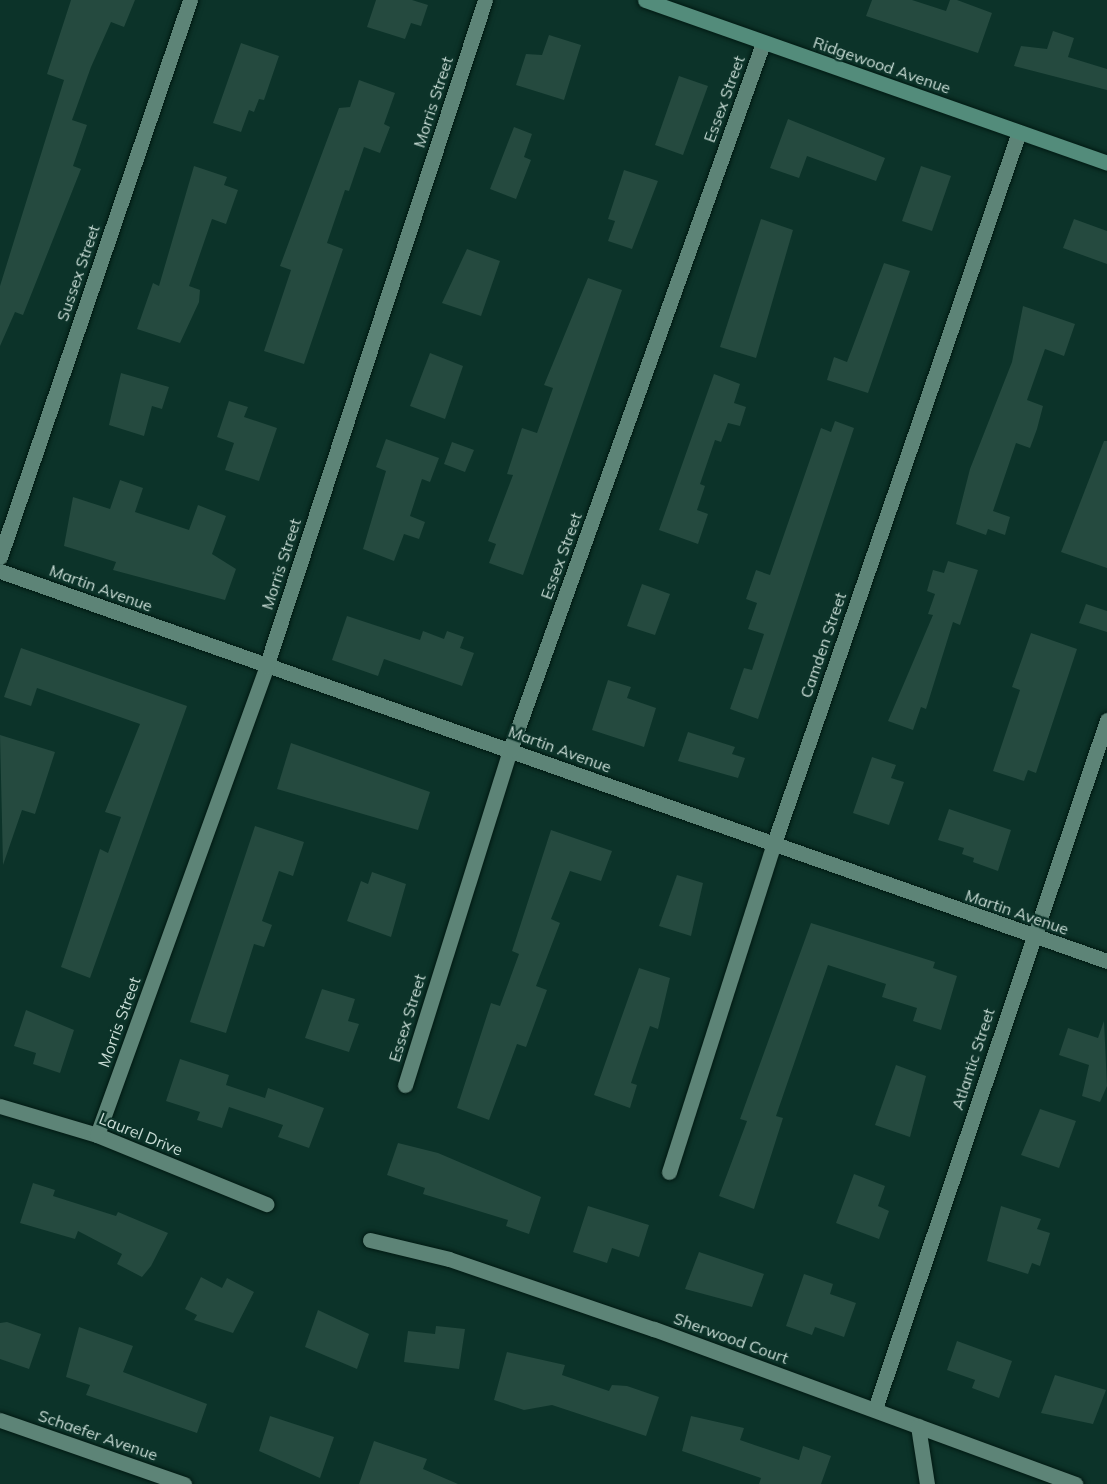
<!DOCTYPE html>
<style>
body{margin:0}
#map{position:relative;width:1107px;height:1484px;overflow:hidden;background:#0c3329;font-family:Mulish,sans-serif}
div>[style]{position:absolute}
.building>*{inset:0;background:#254a3f}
.roads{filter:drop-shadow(0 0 2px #001912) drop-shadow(0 0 2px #001912)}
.street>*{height:15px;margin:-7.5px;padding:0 7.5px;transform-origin:7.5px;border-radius:7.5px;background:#5d8477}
.secondary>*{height:15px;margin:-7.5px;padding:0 7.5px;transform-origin:7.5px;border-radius:7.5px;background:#538c7b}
span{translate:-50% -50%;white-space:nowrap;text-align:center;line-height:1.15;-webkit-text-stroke:4.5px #0c3329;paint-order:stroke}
.street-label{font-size:16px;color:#c8dcd5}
</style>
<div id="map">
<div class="building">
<div style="clip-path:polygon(71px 0,135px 0,124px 27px,111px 22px,91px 67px,72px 120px,87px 125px,73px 166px,81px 169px,23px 315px,15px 312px,0 346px,0 286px,64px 80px,47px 74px)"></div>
<div style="clip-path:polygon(376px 0,412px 0,428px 5px,421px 26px,411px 23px,405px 39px,367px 27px)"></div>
<div style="clip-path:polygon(872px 0,912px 0,946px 11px,950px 0,957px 0,992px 13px,978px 53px,866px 16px)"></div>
<div style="clip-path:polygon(1053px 31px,1074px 38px,1068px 57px,1107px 69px,1107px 90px,1014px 66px,1021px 46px,1047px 49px)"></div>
<div style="clip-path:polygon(549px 35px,581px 45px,564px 100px,516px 85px,526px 54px,542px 55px)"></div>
<div style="clip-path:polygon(241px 43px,279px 56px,264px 100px,259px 99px,254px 112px,249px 110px,241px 132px,213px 123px)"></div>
<div style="clip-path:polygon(679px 76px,708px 86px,683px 155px,655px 145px)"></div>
<div style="clip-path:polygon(359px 80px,395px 93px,384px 124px,390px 127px,380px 153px,364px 147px,349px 191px,345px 190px,327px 243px,343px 249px,304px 364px,264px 351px,291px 270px,280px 266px,339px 108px,350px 107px)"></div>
<div style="clip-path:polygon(788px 119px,885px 158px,876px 181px,807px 156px,799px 178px,770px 168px)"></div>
<div style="clip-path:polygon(514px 127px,532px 134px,524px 157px,531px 160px,516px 199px,490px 189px)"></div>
<div style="clip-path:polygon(194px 166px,227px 177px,224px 185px,238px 190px,226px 224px,212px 219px,189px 286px,200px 290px,199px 302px,180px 343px,137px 329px,153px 283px,159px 286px)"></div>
<div style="clip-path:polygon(921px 166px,951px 176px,932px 231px,902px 221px)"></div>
<div style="clip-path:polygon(624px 170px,658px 181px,632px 249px,608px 241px,615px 221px,608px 219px)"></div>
<div style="clip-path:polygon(761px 219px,793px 230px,756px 358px,720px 347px)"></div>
<div style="clip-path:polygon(1074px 219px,1107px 231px,1107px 264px,1063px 248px)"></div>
<div style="clip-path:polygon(467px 249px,500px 261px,481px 316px,442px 303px)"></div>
<div style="clip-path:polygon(884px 263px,910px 271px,868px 393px,827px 380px,834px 357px,847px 362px)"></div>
<div style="clip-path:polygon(588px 278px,622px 290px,523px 575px,489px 563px,496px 544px,488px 541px,513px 475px,507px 474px,522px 428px,537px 433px,553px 388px,544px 385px)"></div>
<div style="clip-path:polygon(1023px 306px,1075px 324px,1064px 356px,1045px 349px,1027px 400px,1043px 406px,1037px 429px,1030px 448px,1016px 443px,993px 511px,1010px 517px,1005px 535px,988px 529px,986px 535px,956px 524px,970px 469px,1012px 362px)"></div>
<div style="clip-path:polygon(430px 353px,463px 366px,445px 419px,410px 406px)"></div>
<div style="clip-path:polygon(121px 373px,169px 387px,162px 409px,152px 406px,144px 436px,109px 425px)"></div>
<div style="clip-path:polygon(714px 374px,740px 384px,734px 403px,746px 407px,740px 426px,728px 423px,721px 442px,715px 440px,700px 484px,705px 486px,697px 510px,708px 514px,698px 544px,659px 530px)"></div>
<div style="clip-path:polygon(229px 401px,248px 407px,244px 417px,277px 428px,259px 481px,225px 470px,234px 443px,217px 437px)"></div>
<div style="clip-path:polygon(835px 421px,854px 428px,758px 719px,730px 709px,744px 668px,752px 670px,764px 634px,748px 629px,757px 603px,746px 599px,756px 570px,770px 575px,821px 428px,831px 432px)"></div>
<div style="clip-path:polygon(386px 439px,439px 458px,430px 482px,422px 479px,410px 516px,425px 522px,419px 539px,404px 534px,394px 561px,363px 549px,386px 471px,376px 467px)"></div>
<div style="clip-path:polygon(1104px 441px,1107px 441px,1107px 568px,1061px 552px)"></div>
<div style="clip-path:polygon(452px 442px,474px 450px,465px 472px,444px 464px)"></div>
<div style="clip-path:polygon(120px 480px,143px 488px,135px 512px,189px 530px,198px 505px,226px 516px,212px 554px,236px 569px,225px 600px,113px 570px,116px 562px,64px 546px,73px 497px,110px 509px)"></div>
<div style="clip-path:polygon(948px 561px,978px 570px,960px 625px,953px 622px,926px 709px,921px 707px,913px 730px,888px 721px,933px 615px,928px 614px,935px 594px,927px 591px,933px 570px,944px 573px)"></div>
<div style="clip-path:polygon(642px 584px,670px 594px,655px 635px,627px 626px)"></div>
<div style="clip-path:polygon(1086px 604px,1107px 611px,1107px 632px,1079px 623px)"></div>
<div style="clip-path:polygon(347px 616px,420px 640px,423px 631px,444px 639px,447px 631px,464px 637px,460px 648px,474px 653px,462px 686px,384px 659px,378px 676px,332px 660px)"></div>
<div style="clip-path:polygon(1031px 633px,1077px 649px,1036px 773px,1028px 770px,1024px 781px,993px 771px,1020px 690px,1012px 687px)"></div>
<div style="clip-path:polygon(21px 648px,187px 706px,90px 978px,61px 967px,100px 849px,108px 853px,121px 817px,105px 812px,140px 724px,37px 688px,31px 706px,4px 697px)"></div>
<div style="clip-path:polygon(608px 680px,631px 687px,627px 698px,656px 708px,644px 747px,592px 730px)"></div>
<div style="clip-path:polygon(688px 732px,735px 747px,732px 754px,745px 758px,738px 778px,678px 761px)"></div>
<div style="clip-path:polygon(0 735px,55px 752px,35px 814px,22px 810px,3px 865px)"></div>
<div style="clip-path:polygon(291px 743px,430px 792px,418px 830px,277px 789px)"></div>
<div style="clip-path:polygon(872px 757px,896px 765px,891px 778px,904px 782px,889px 825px,853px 813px)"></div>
<div style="clip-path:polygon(949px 809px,1011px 830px,998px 871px,973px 862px,974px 858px,962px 854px,964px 848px,938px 840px)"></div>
<div style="clip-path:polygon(255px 826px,304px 842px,293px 876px,279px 871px,262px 921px,272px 925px,264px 947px,254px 944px,226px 1033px,190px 1022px)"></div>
<div style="clip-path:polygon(551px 830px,612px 851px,601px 881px,570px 871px,551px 919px,560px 923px,536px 986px,547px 990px,526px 1047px,517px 1044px,489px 1120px,457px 1108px,491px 1003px,500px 1006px,519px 954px,512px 951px)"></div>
<div style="clip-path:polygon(372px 872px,406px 884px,391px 937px,347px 921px,361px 881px,368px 884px)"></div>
<div style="clip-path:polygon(677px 875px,703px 883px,691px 936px,659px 926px)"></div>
<div style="clip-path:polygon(811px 923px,935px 962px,933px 968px,957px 976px,941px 1030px,913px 1021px,917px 1008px,882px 997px,886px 984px,828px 965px,776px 1116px,783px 1118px,754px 1209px,719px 1196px,747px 1121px,740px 1119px)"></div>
<div style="clip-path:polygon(639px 968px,670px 978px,658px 1029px,650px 1026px,631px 1083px,637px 1085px,630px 1108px,594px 1095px)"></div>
<div style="clip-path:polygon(322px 989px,355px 999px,348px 1021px,359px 1024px,349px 1052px,305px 1038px)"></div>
<div style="clip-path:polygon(26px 1010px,74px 1030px,60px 1073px,33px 1064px,36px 1053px,14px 1046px)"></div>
<div style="clip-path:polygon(1104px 1021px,1107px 1086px,1100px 1102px,1082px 1096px,1089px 1065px,1059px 1055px,1068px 1028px,1098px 1038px)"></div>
<div style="clip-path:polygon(180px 1059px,229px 1075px,226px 1085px,265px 1098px,268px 1088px,324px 1108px,309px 1148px,278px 1137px,283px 1125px,229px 1107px,222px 1128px,197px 1120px,200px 1112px,166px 1101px)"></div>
<div style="clip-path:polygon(896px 1065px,926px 1076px,910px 1137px,875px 1125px)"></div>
<div style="clip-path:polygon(1040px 1109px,1076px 1121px,1059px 1168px,1021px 1155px)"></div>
<div style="clip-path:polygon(398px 1143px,438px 1153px,541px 1197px,529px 1234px,506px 1226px,508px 1220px,423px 1194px,425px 1188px,387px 1175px)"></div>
<div style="clip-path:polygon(854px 1174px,885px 1186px,878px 1206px,889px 1211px,879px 1239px,836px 1223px)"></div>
<div style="clip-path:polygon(33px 1183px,55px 1190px,53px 1196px,116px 1216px,118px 1212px,168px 1233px,151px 1266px,142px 1277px,117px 1264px,122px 1254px,78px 1231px,75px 1239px,20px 1223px)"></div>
<div style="clip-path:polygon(588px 1206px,649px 1225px,639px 1257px,612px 1248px,607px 1263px,573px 1252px)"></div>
<div style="clip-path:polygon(1001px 1206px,1041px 1219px,1037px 1229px,1050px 1233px,1040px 1266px,1032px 1263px,1028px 1274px,987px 1261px)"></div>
<div style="clip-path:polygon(699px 1252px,764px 1274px,752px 1307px,685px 1289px)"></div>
<div style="clip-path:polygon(804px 1274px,833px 1284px,830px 1294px,856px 1303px,844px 1337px,815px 1327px,812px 1335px,786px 1326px)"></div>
<div style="clip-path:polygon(201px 1277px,222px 1288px,227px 1278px,254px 1292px,233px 1333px,194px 1320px,197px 1315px,185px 1309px)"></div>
<div style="clip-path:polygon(318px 1310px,369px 1334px,357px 1369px,305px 1347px)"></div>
<div style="clip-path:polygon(7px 1322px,41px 1334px,29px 1369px,0 1359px,0 1323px)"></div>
<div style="clip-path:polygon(436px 1326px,465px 1329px,459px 1369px,404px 1362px,408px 1331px,435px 1334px)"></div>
<div style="clip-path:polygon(79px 1327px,133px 1346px,123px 1372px,207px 1404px,197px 1433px,86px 1395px,90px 1385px,66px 1377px)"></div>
<div style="clip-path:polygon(957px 1341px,1012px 1361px,999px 1398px,972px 1388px,975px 1380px,947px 1370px)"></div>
<div style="clip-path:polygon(507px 1352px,565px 1365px,562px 1375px,609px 1391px,612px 1385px,627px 1386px,659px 1397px,646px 1436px,552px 1405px,524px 1410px,494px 1400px)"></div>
<div style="clip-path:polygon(1055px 1375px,1106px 1390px,1093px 1424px,1041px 1413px)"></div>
<div style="clip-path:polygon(270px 1416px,334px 1437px,320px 1478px,259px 1451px)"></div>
<div style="clip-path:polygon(691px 1416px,744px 1428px,740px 1440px,799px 1460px,803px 1446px,831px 1456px,821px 1484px,759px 1484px,761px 1478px,682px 1451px)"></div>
<div style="clip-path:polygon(374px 1441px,427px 1459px,423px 1469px,458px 1484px,359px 1484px)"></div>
</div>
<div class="roads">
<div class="street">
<div style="left:0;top:557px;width:589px;rotate:-71.16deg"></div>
<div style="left:0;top:571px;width:1174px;rotate:19.41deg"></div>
<div style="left:405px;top:1085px;width:351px;rotate:-72.6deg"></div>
<div style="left:510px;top:750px;width:751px;rotate:-70.31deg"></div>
<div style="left:0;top:1106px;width:101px;rotate:16.6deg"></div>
<div style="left:97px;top:1135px;width:183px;rotate:22.2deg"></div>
<div style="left:97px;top:1135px;width:498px;rotate:-70.1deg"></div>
<div style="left:266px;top:667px;width:702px;rotate:-71.82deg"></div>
<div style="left:669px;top:1172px;width:342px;rotate:-72.3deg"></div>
<div style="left:773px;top:846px;width:755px;rotate:-70.99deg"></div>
<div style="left:370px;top:1240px;width:81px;rotate:13.5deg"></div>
<div style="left:449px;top:1259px;width:217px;rotate:18.9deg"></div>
<div style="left:654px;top:1329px;width:449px;rotate:20.2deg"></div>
<div style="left:875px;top:1409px;width:727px;rotate:-71.39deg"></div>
<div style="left:0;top:1420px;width:195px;rotate:19.2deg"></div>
<div style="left:918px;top:1426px;width:59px;rotate:81.2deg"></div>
</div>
<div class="secondary">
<div style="left:645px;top:0;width:490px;rotate:19.4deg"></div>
</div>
</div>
<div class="street-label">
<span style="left:882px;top:65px;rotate:19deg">Ridgewood Avenue</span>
<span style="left:724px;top:99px;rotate:-70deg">Essex Street</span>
<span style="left:433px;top:102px;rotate:-72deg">Morris Street</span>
<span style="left:78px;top:273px;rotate:-71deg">Sussex Street</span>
<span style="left:561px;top:556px;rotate:-70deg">Essex Street</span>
<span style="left:281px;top:564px;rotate:-72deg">Morris Street</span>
<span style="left:101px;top:588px;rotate:20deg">Martin Avenue</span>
<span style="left:823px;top:645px;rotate:-71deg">Camden Street</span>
<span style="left:560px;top:749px;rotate:20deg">Martin Avenue</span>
<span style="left:1017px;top:912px;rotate:19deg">Martin Avenue</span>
<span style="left:407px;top:1018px;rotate:-73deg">Essex Street</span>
<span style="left:119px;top:1022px;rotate:-70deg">Morris Street</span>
<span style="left:973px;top:1059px;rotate:-72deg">Atlantic Street</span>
<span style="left:141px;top:1134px;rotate:22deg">Laurel Drive</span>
<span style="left:731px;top:1338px;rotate:20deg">Sherwood Court</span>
<span style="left:98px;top:1435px;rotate:19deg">Schaefer Avenue</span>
</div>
</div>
